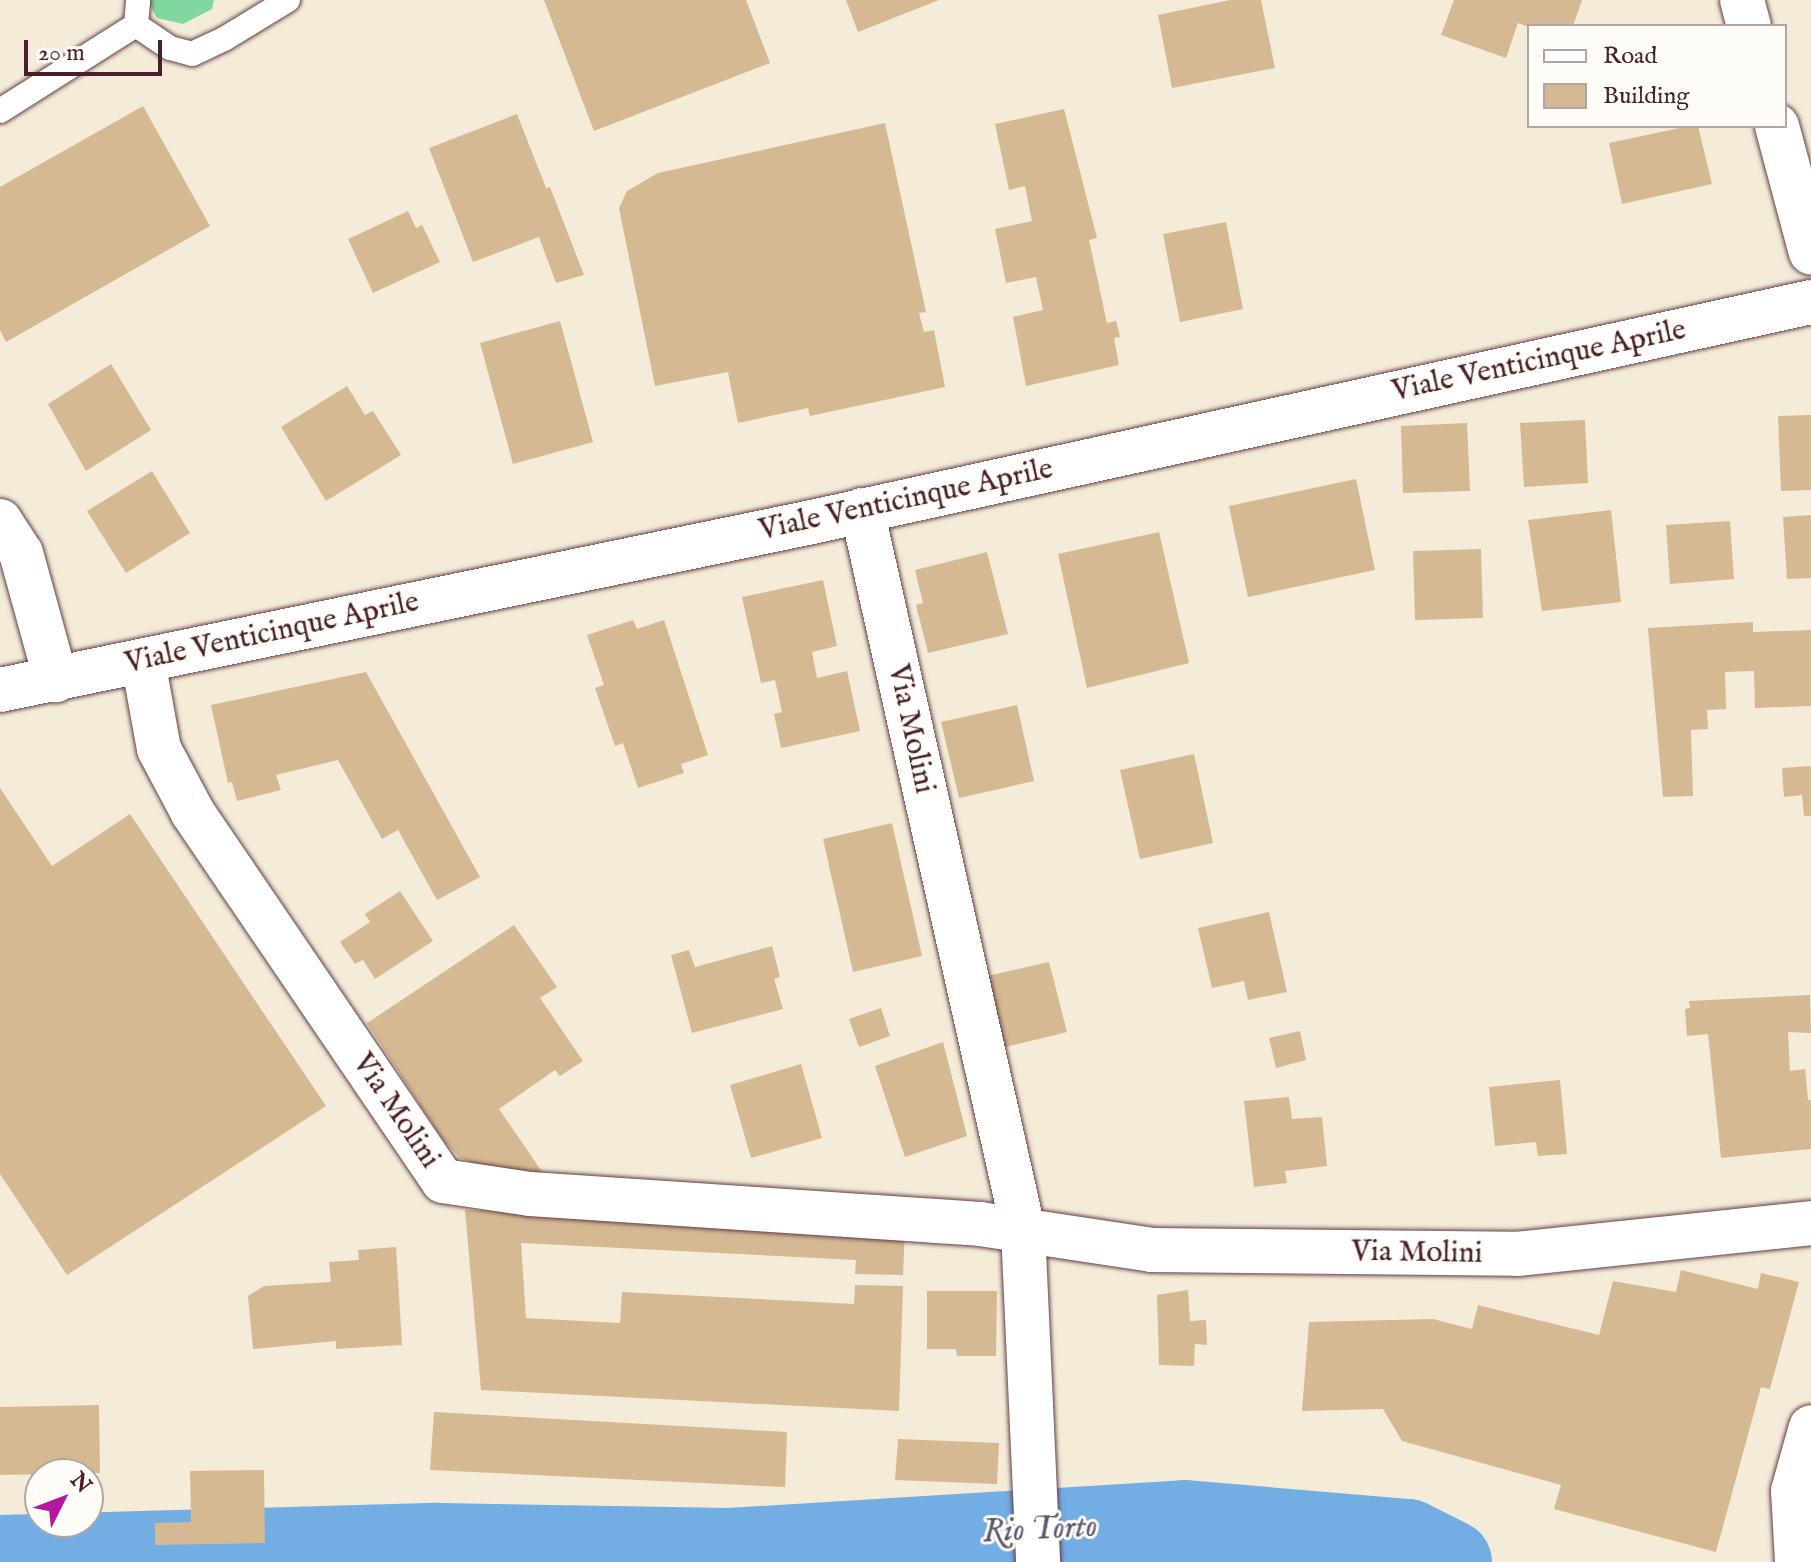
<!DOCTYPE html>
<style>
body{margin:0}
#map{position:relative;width:1811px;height:1562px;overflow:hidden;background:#f4ecd8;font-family:"IM FELL English",serif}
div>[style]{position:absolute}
.green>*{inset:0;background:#80d89e}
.river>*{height:84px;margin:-42px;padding:0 42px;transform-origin:42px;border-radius:42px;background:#72ade3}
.building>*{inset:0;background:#d5b993}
.roads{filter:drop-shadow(0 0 2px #643e45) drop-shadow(0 0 2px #643e45)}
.service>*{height:24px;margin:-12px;padding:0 12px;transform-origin:12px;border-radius:12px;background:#fff}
.minor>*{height:44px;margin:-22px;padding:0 22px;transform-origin:22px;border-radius:22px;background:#fff}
.secondary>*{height:44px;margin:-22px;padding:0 22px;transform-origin:22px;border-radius:22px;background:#fff}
span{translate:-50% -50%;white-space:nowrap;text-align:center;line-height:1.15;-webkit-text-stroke:6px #fdfcf7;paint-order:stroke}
.street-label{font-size:30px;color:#4a1f2b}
.water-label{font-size:32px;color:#5a5875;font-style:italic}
.legend{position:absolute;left:1527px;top:24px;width:260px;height:104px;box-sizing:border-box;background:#fdfcf7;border:2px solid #b5a4a5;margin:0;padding:10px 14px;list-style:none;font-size:24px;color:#4a1f2b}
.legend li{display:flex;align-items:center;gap:16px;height:40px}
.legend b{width:40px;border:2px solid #b5a4a5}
.north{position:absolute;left:24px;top:1458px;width:80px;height:80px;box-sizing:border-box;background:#fdfcf7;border:2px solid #b5a4a5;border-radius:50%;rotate:48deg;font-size:22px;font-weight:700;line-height:32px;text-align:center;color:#4a1f2b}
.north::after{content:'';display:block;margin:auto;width:28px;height:36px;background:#b5179e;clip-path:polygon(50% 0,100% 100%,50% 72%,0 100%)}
.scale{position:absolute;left:24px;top:40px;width:138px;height:36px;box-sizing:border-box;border:4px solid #4a1f2b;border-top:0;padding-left:10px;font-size:24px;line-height:28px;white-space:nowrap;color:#4a1f2b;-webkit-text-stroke:6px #fdfcf7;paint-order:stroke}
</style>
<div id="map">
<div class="green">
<div style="clip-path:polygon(147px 0,214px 0,212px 9px,183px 24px,157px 18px)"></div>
</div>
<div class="river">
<div style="left:0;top:1557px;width:437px;rotate:-1.6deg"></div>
<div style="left:437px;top:1545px;width:293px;rotate:1deg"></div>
<div style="left:730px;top:1550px;width:456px;rotate:-3.5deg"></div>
<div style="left:1185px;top:1522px;width:224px;rotate:4.9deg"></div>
<div style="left:1408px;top:1541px;width:47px;rotate:26.6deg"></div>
</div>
<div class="building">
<div style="clip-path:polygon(544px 0,746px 0,770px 63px,594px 131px)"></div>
<div style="clip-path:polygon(846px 0,939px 0,858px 32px)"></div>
<div style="clip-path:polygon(1230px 0,1261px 0,1275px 68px,1172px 88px,1158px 15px)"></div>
<div style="clip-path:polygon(1454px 0,1582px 0,1573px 26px,1529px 27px,1518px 23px,1506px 58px,1441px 35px)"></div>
<div style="clip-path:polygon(143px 106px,210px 226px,6px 342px,0 330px,0 187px)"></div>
<div style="clip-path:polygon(1064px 109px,1097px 238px,1089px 240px,1107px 323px,1116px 321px,1120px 337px,1114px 338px,1119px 365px,1026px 386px,1013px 317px,1043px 310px,1036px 277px,1006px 283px,995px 229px,1032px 221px,1025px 186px,1009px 190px,995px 124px)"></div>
<div style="clip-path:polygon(517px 114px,546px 188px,550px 187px,584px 275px,556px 283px,539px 237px,473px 262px,429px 148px)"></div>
<div style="clip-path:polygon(885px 123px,926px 312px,919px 313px,924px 332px,934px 330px,945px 387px,810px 416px,808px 408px,738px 423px,728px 372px,655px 386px,619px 208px,627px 191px,658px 173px)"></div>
<div style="clip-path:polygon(1689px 126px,1698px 126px,1712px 184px,1622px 204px,1609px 143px)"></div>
<div style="clip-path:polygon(408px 211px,416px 228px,422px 225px,440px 262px,373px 293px,348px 239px)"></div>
<div style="clip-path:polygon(1226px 222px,1243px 309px,1180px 322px,1163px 234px)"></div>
<div style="clip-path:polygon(560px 321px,593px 442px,513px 464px,480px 343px)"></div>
<div style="clip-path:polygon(111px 364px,151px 430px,86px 471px,48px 404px)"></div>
<div style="clip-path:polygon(347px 386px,365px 415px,373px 411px,401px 455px,326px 501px,281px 427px)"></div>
<div style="clip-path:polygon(1811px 415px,1811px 490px,1781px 491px,1778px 416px)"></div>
<div style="clip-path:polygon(1585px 420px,1588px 483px,1524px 487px,1520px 423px)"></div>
<div style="clip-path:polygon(1467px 423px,1470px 491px,1403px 493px,1401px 426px)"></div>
<div style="clip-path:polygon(152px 471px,190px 533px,126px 573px,87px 511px)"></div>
<div style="clip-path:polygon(1356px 479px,1375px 570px,1248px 597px,1229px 506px)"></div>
<div style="clip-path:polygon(1611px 510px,1621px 602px,1542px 611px,1528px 520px)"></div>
<div style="clip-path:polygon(1811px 515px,1811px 578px,1787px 579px,1783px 517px)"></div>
<div style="clip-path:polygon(1730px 521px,1734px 579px,1670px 584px,1666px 525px)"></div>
<div style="clip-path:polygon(1159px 532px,1189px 663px,1087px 688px,1058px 554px)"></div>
<div style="clip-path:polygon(1481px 549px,1483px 618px,1415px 620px,1413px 551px)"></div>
<div style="clip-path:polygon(987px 552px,1008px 634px,928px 653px,916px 605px,923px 603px,915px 570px)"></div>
<div style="clip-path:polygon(823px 580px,837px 646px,812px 652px,817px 678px,847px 671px,860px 731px,781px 748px,774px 714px,782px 712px,775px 680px,761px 683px,742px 597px)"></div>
<div style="clip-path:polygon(633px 620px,637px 629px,664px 620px,708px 755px,681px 764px,684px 773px,638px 788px,623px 743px,615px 746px,595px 688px,604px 685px,587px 635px)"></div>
<div style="clip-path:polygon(1753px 622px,1753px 632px,1811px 630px,1811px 706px,1755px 708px,1754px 671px,1725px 672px,1726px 709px,1707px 710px,1708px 729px,1691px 730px,1693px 796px,1663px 797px,1648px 628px)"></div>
<div style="clip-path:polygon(366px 672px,480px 877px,437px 900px,398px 830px,382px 839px,338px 760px,276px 775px,281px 790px,237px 801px,232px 782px,228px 783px,211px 705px)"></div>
<div style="clip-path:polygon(1017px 705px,1034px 781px,959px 798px,941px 722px)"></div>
<div style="clip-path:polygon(1194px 754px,1213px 843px,1140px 859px,1120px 770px)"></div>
<div style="clip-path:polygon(1811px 766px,1811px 816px,1804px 816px,1802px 795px,1784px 797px,1782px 768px)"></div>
<div style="clip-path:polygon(0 788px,52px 866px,130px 814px,326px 1106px,67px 1275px,0 1174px)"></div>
<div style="clip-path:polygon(892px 823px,922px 956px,853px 972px,823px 839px)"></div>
<div style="clip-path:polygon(400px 891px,433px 941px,375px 979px,363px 960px,355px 964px,340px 942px,370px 922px,365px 914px)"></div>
<div style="clip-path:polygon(1269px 912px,1287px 992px,1248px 1000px,1244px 981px,1212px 988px,1198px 928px)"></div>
<div style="clip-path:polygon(514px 925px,557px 987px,540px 998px,583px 1061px,560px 1076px,555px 1070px,499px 1109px,545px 1176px,492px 1169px,460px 1158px,443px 1140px,367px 1023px)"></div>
<div style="clip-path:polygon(772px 946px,780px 977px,774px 979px,783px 1009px,692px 1033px,671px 955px,689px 950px,695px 967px)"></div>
<div style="clip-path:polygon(1049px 962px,1067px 1032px,993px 1050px,975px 979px)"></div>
<div style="clip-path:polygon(1810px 995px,1811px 1033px,1788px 1032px,1790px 1071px,1805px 1069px,1808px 1100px,1811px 1100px,1811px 1149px,1721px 1158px,1708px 1034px,1687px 1036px,1685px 1009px,1690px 1008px,1689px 1001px)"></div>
<div style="clip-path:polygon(881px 1008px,890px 1036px,859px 1047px,849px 1019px)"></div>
<div style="clip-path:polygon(1300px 1031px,1306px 1060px,1276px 1068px,1269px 1038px)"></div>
<div style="clip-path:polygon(943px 1042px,967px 1136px,905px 1157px,875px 1066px)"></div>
<div style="clip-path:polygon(801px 1064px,822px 1138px,751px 1158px,730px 1085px)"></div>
<div style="clip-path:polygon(1560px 1080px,1567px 1154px,1538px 1156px,1536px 1142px,1495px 1146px,1489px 1087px)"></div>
<div style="clip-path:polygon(1289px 1097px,1292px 1119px,1322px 1117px,1327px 1166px,1285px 1171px,1287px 1183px,1254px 1187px,1244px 1101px)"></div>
<div style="clip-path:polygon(465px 1210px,905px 1229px,903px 1275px,855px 1274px,856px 1260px,521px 1243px,526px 1318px,620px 1323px,622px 1292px,854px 1304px,855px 1285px,903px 1286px,899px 1411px,481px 1390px)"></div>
<div style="clip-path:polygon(396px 1247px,402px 1345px,336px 1349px,336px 1341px,253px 1349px,248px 1296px,264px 1286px,331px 1282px,329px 1262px,359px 1260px,358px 1250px)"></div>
<div style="clip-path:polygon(1681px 1270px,1758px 1289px,1761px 1273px,1799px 1282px,1770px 1389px,1761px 1387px,1716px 1552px,1554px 1509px,1561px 1485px,1402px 1441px,1383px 1409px,1302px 1411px,1309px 1322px,1433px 1319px,1472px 1329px,1478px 1305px,1599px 1335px,1613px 1281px,1676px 1292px)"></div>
<div style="clip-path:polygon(1188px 1290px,1190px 1321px,1206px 1320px,1207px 1345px,1195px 1344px,1194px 1366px,1159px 1365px,1157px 1295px)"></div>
<div style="clip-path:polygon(927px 1291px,997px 1291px,996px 1356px,957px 1356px,956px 1349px,927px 1349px)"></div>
<div style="clip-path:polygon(99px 1405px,100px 1473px,0 1475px,0 1407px)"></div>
<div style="clip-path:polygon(434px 1412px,787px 1432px,785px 1487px,430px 1470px)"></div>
<div style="clip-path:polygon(898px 1439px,999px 1443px,997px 1484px,895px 1480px)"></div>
<div style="clip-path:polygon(264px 1470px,265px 1543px,155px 1545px,155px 1523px,191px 1522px,190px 1471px)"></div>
</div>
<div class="roads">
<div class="service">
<div style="left:136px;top:25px;width:41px;rotate:34.1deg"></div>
<div style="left:170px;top:48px;width:23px;rotate:15deg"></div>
<div style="left:192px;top:54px;width:35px;rotate:-25deg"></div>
<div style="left:224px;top:39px;width:75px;rotate:-31.4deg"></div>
<div style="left:0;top:111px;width:161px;rotate:-32.3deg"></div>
<div style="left:136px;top:25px;width:25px;rotate:-85deg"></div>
</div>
<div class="minor">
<div style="left:1742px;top:0;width:27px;rotate:75deg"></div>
<div style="left:1777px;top:126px;width:131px;rotate:75deg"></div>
<div style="left:862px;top:510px;width:737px;rotate:77.38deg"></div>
<div style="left:1023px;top:1229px;width:333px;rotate:87.4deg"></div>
<div style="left:0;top:521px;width:38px;rotate:57deg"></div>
<div style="left:21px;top:553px;width:132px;rotate:74.6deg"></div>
<div style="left:143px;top:661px;width:89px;rotate:79.7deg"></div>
<div style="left:159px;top:749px;width:72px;rotate:62deg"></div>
<div style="left:193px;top:813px;width:445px;rotate:55.8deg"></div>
<div style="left:443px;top:1181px;width:88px;rotate:8.5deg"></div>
<div style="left:530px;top:1194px;width:451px;rotate:3.8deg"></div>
<div style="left:980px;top:1224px;width:173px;rotate:8.6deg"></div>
<div style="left:1151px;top:1250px;width:366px;rotate:0.6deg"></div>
<div style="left:1517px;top:1254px;width:296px;rotate:-6deg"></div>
<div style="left:1797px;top:1562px;width:71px;rotate:-93.2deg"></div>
<div style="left:1793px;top:1491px;width:66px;rotate:-74.3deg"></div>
</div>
<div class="secondary">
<div style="left:0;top:690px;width:829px;rotate:-11.69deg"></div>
<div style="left:812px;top:522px;width:1023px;rotate:-12.42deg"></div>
</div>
</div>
<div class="street-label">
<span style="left:1539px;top:361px;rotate:-12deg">Viale Venticinque Aprile</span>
<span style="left:906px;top:500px;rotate:-12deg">Viale Venticinque Aprile</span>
<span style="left:272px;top:633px;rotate:-12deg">Viale Venticinque Aprile</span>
<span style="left:911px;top:729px;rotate:78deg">Via Molini</span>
<span style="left:396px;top:1111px;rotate:56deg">Via Molini</span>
<span style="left:1417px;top:1253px;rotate:1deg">Via Molini</span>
</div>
<div class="water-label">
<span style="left:1040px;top:1531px;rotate:-3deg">Rio Torto</span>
</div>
<ul class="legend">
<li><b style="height:10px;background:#fff"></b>Road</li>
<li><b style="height:22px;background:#d5b993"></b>Building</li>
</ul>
<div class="north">N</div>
<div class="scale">20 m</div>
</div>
